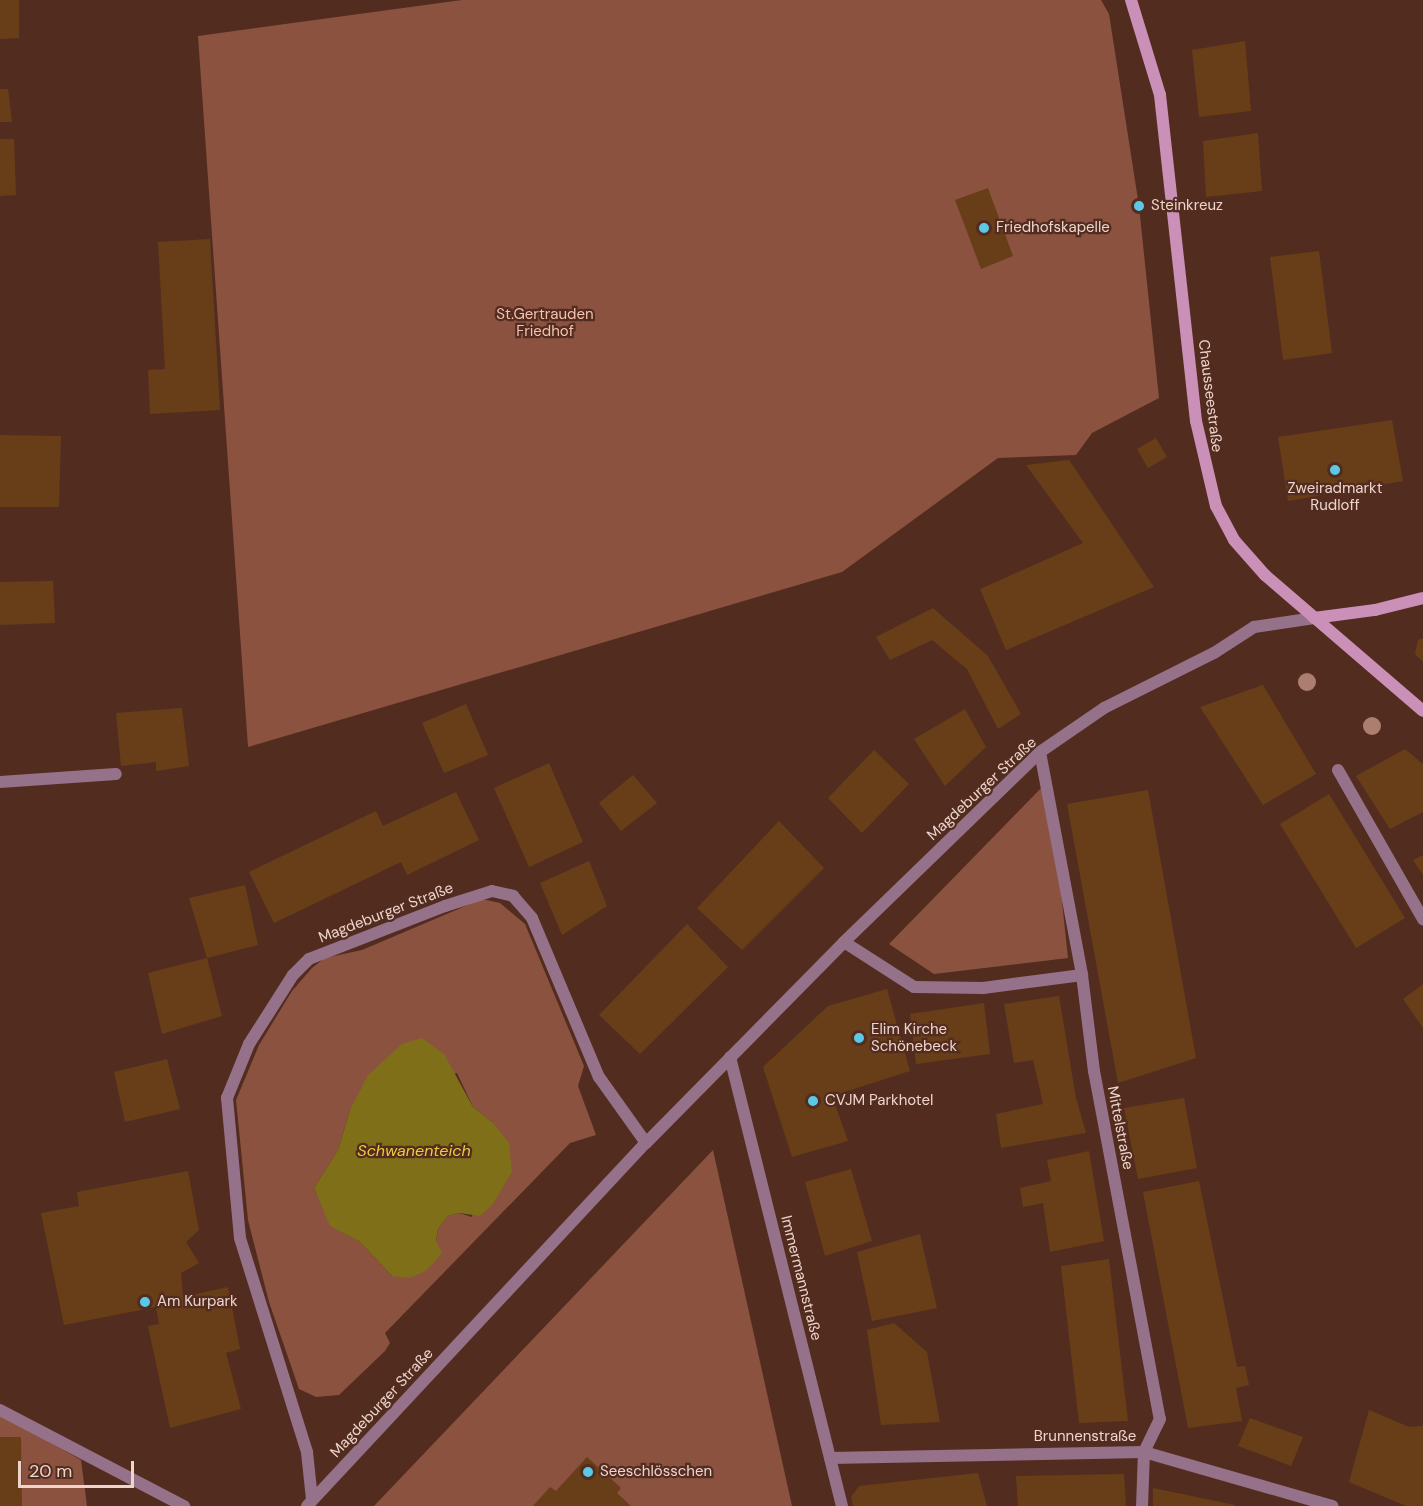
<!DOCTYPE html>
<meta charset="utf-8">
<style>
body{margin:0}
#map{position:relative;width:1423px;height:1506px;overflow:hidden;background:#532c20;font-family:"DM Sans",sans-serif}
div>[style]{position:absolute}
.green>*{inset:0;background:#8b523f}
.water>*{inset:0;background:#7e6f18}
.building>*{inset:0;background:#683e19}
.lane>*{height:12px;margin:-6px;padding:0 6px;transform-origin:6px;border-radius:6px;background:#96718a}
.street>*{height:12px;margin:-6px;padding:0 6px;transform-origin:6px;border-radius:6px;background:#96718a}
.secondary>*{height:12px;margin:-6px;padding:0 6px;transform-origin:6px;border-radius:6px;background:#cb90b8}
.trees>*{width:18px;height:18px;margin:-9px;border-radius:50%;background:#ac7e70}
.dots>*{width:16px;height:16px;translate:-50% -50%;box-sizing:border-box;border:3px solid #532c20;border-radius:50%}
span{translate:-50% -50%;white-space:nowrap;text-align:center;line-height:1.15;-webkit-text-stroke:4.5px #532c20;paint-order:stroke}
.poi-label{font-size:15px;color:#eed5cc}
.left{translate:0 -50%;text-align:left}
.park-label{font-size:15px;color:#f5c2b1}
.street-label{font-size:15px;color:#eed5cc}
.water-label{font-size:16px;color:#e9cf3b;font-style:italic}
.scale{position:absolute;left:18px;top:1461px;width:116px;height:27px;box-sizing:border-box;border:3px solid #eed5cc;border-top:0;padding-left:8px;font-size:18px;line-height:21px;white-space:nowrap;color:#eed5cc;-webkit-text-stroke:4px #532c20;paint-order:stroke}
</style>
<div id="map">
<div class="green">
<div style="clip-path:polygon(462px 0,1101px 0,1109px 14px,1139px 206px,1159px 398px,1092px 433px,1076px 455px,998px 458px,842px 572px,248px 747px,198px 36px)"></div>
<div style="clip-path:polygon(1049px 780px,1068px 958px,934px 974px,889px 944px)"></div>
<div style="clip-path:polygon(evenodd,482px 899px,500px 903px,525px 924px,584px 1066px,578px 1086px,596px 1135px,570px 1143px,385px 1333px,390px 1343px,385px 1351px,339px 1395px,316px 1397px,299px 1389px,269px 1302px,248px 1220px,236px 1100px,259px 1045px,292px 991px,312px 968px,325px 958px,362px 950px,482px 899px,457px 1073px,473px 1107px,492px 1122px,472px 1217px,459px 1213px,448px 1216px,438px 1229px,436px 1241px,392px 1276px,360px 1242px,331px 1226px,314px 1188px,338px 1150px,350px 1110px,457px 1073px)"></div>
<div style="clip-path:polygon(713px 1150px,792px 1506px,374px 1506px)"></div>
<div style="clip-path:polygon(0 1414px,81px 1460px,87px 1506px,0 1506px)"></div>
</div>
<div class="water">
<div style="clip-path:polygon(422px 1038px,444px 1054px,473px 1107px,492px 1122px,509px 1143px,512px 1172px,493px 1204px,480px 1216px,459px 1213px,448px 1216px,438px 1229px,436px 1241px,442px 1253px,426px 1271px,410px 1278px,392px 1276px,360px 1242px,330px 1226px,314px 1188px,338px 1150px,350px 1110px,368px 1075px,402px 1044px)"></div>
</div>
<div class="building">
<div style="clip-path:polygon(0 0,19px 0,19px 38px,0 39px)"></div>
<div style="clip-path:polygon(1245px 41px,1251px 111px,1199px 117px,1192px 50px)"></div>
<div style="clip-path:polygon(0 89px,8px 89px,12px 122px,0 122px)"></div>
<div style="clip-path:polygon(1258px 133px,1262px 191px,1206px 197px,1203px 141px)"></div>
<div style="clip-path:polygon(0 139px,14px 139px,16px 195px,0 196px)"></div>
<div style="clip-path:polygon(988px 188px,1013px 256px,981px 269px,955px 200px)"></div>
<div style="clip-path:polygon(210px 239px,220px 410px,150px 414px,148px 370px,165px 369px,158px 242px)"></div>
<div style="clip-path:polygon(1319px 251px,1332px 353px,1283px 360px,1270px 257px)"></div>
<div style="clip-path:polygon(1392px 420px,1403px 481px,1288px 501px,1278px 437px)"></div>
<div style="clip-path:polygon(0 435px,61px 436px,59px 507px,0 507px)"></div>
<div style="clip-path:polygon(1156px 438px,1167px 457px,1148px 468px,1137px 449px)"></div>
<div style="clip-path:polygon(1069px 460px,1154px 587px,1006px 650px,980px 589px,1083px 543px,1026px 465px)"></div>
<div style="clip-path:polygon(53px 581px,55px 623px,0 625px,0 582px)"></div>
<div style="clip-path:polygon(933px 608px,988px 656px,1021px 714px,998px 729px,967px 669px,932px 640px,890px 660px,876px 637px)"></div>
<div style="clip-path:polygon(1423px 638px,1423px 662px,1415px 654px,1418px 640px)"></div>
<div style="clip-path:polygon(1263px 685px,1316px 774px,1263px 805px,1200px 707px)"></div>
<div style="clip-path:polygon(466px 704px,488px 755px,444px 773px,422px 723px)"></div>
<div style="clip-path:polygon(182px 708px,189px 766px,156px 771px,156px 762px,121px 766px,116px 713px)"></div>
<div style="clip-path:polygon(965px 709px,986px 747px,945px 786px,914px 739px)"></div>
<div style="clip-path:polygon(1405px 749px,1423px 764px,1423px 812px,1390px 829px,1356px 776px)"></div>
<div style="clip-path:polygon(874px 750px,909px 784px,862px 833px,828px 798px)"></div>
<div style="clip-path:polygon(549px 763px,583px 842px,529px 867px,494px 788px)"></div>
<div style="clip-path:polygon(633px 775px,657px 803px,621px 831px,599px 803px)"></div>
<div style="clip-path:polygon(1148px 790px,1196px 1058px,1118px 1083px,1067px 804px)"></div>
<div style="clip-path:polygon(456px 792px,479px 840px,407px 875px,401px 862px,274px 923px,249px 872px,376px 811px,383px 826px)"></div>
<div style="clip-path:polygon(1329px 794px,1405px 918px,1356px 948px,1280px 824px)"></div>
<div style="clip-path:polygon(779px 821px,824px 868px,742px 950px,697px 908px)"></div>
<div style="clip-path:polygon(1423px 855px,1423px 875px,1413px 860px)"></div>
<div style="clip-path:polygon(589px 861px,607px 906px,562px 935px,540px 883px)"></div>
<div style="clip-path:polygon(245px 885px,258px 945px,207px 958px,189px 898px)"></div>
<div style="clip-path:polygon(687px 924px,728px 967px,640px 1054px,599px 1015px)"></div>
<div style="clip-path:polygon(207px 958px,222px 1016px,162px 1034px,148px 973px)"></div>
<div style="clip-path:polygon(1423px 984px,1423px 1028px,1403px 999px)"></div>
<div style="clip-path:polygon(887px 989px,910px 1071px,832px 1096px,848px 1141px,792px 1157px,763px 1067px,828px 1006px)"></div>
<div style="clip-path:polygon(1059px 996px,1076px 1098px,1086px 1133px,1001px 1148px,996px 1114px,1043px 1104px,1033px 1060px,1014px 1063px,1004px 1004px)"></div>
<div style="clip-path:polygon(984px 1003px,990px 1054px,916px 1064px,910px 1014px)"></div>
<div style="clip-path:polygon(167px 1059px,180px 1109px,125px 1122px,114px 1072px)"></div>
<div style="clip-path:polygon(1184px 1098px,1197px 1168px,1138px 1179px,1124px 1108px)"></div>
<div style="clip-path:polygon(1089px 1151px,1104px 1241px,1050px 1252px,1043px 1203px,1023px 1207px,1020px 1188px,1051px 1181px,1047px 1160px)"></div>
<div style="clip-path:polygon(851px 1169px,872px 1241px,825px 1256px,805px 1182px)"></div>
<div style="clip-path:polygon(188px 1171px,199px 1230px,186px 1242px,199px 1263px,181px 1273px,183px 1297px,228px 1287px,240px 1349px,226px 1353px,241px 1409px,170px 1428px,148px 1326px,159px 1324px,156px 1307px,64px 1325px,41px 1213px,79px 1206px,77px 1192px)"></div>
<div style="clip-path:polygon(1199px 1181px,1237px 1367px,1245px 1366px,1249px 1385px,1236px 1388px,1242px 1421px,1188px 1428px,1143px 1192px)"></div>
<div style="clip-path:polygon(920px 1234px,937px 1308px,872px 1321px,857px 1252px)"></div>
<div style="clip-path:polygon(1109px 1259px,1128px 1421px,1079px 1423px,1061px 1266px)"></div>
<div style="clip-path:polygon(894px 1323px,927px 1352px,940px 1422px,881px 1425px,867px 1330px)"></div>
<div style="clip-path:polygon(1369px 1410px,1409px 1427px,1423px 1426px,1423px 1506px,1406px 1506px,1349px 1482px)"></div>
<div style="clip-path:polygon(1250px 1418px,1303px 1437px,1291px 1466px,1238px 1446px)"></div>
<div style="clip-path:polygon(0 1437px,21px 1437px,22px 1506px,0 1506px)"></div>
<div style="clip-path:polygon(587px 1457px,621px 1488px,617px 1493px,631px 1506px,533px 1506px,550px 1487px,556px 1491px)"></div>
<div style="clip-path:polygon(978px 1473px,987px 1506px,853px 1506px,851px 1497px,859px 1486px)"></div>
<div style="clip-path:polygon(1124px 1474px,1126px 1506px,1018px 1506px,1016px 1476px)"></div>
<div style="clip-path:polygon(1153px 1488px,1235px 1505px,1234px 1506px,1153px 1506px)"></div>
</div>
<div class="lane">
<div style="left:1338px;top:770px;width:172px;rotate:60.3deg"></div>
<div style="left:0;top:782px;width:116px;rotate:-3.9deg"></div>
<div style="left:844px;top:942px;width:83px;rotate:32.7deg"></div>
<div style="left:914px;top:987px;width:69px;rotate:0.8deg"></div>
<div style="left:983px;top:988px;width:100px;rotate:-7.5deg"></div>
</div>
<div class="street">
<div style="left:1040px;top:752px;width:227px;rotate:79.3deg"></div>
<div style="left:1082px;top:975px;width:97px;rotate:82.9deg"></div>
<div style="left:1094px;top:1071px;width:354px;rotate:79.3deg"></div>
<div style="left:1160px;top:1419px;width:37px;rotate:116deg"></div>
<div style="left:1144px;top:1452px;width:54px;rotate:92.1deg"></div>
<div style="left:730px;top:1057px;width:463px;rotate:76deg"></div>
<div style="left:0;top:1410px;width:208px;rotate:27.6deg"></div>
<div style="left:830px;top:1458px;width:314px;rotate:-1.1deg"></div>
<div style="left:1144px;top:1452px;width:196px;rotate:16deg"></div>
<div style="left:312px;top:1499px;width:47px;rotate:-96.1deg"></div>
<div style="left:307px;top:1452px;width:224px;rotate:-107.4deg"></div>
<div style="left:240px;top:1238px;width:141px;rotate:-95.3deg"></div>
<div style="left:227px;top:1098px;width:58px;rotate:-67.8deg"></div>
<div style="left:249px;top:1044px;width:82px;rotate:-57.5deg"></div>
<div style="left:293px;top:975px;width:23px;rotate:-45deg"></div>
<div style="left:309px;top:959px;width:146px;rotate:-21.3deg"></div>
<div style="left:445px;top:906px;width:49px;rotate:-17.7deg"></div>
<div style="left:492px;top:891px;width:22px;rotate:13deg"></div>
<div style="left:513px;top:896px;width:29px;rotate:49deg"></div>
<div style="left:532px;top:918px;width:173px;rotate:67.2deg"></div>
<div style="left:599px;top:1077px;width:81px;rotate:54.5deg"></div>
<div style="left:307px;top:1506px;width:497px;rotate:-47deg"></div>
<div style="left:646px;top:1143px;width:282px;rotate:-45.4deg"></div>
<div style="left:844px;top:942px;width:273px;rotate:-44.1deg"></div>
<div style="left:1040px;top:752px;width:78px;rotate:-34.5deg"></div>
<div style="left:1104px;top:708px;width:123px;rotate:-26.6deg"></div>
<div style="left:1214px;top:653px;width:48px;rotate:-33deg"></div>
<div style="left:1254px;top:627px;width:61px;rotate:-8.5deg"></div>
</div>
<div class="secondary">
<div style="left:1131px;top:0;width:99px;rotate:73deg"></div>
<div style="left:1160px;top:95px;width:328px;rotate:83.7deg"></div>
<div style="left:1196px;top:421px;width:87px;rotate:76.8deg"></div>
<div style="left:1216px;top:506px;width:38px;rotate:62deg"></div>
<div style="left:1234px;top:540px;width:47px;rotate:48.5deg"></div>
<div style="left:1265px;top:575px;width:208px;rotate:40.7deg"></div>
<div style="left:1314px;top:618px;width:62px;rotate:-7.5deg"></div>
<div style="left:1375px;top:610px;width:49px;rotate:-14deg"></div>
</div>
<div class="trees">
<div style="left:1307px;top:682px"></div>
<div style="left:1372px;top:726px"></div>
</div>
<div class="dots">
<div style="left:1139px;top:206px;background:#5bc8e6"></div>
<div style="left:984px;top:228px;background:#5bc8e6"></div>
<div style="left:1335px;top:470px;background:#5bc8e6"></div>
<div style="left:859px;top:1038px;background:#5bc8e6"></div>
<div style="left:813px;top:1101px;background:#5bc8e6"></div>
<div style="left:145px;top:1302px;background:#5bc8e6"></div>
<div style="left:588px;top:1472px;background:#5bc8e6"></div>
</div>
<div class="poi-label">
<span class="left" style="left:1151px;top:206px">Steinkreuz</span>
<span class="left" style="left:996px;top:228px">Friedhofskapelle</span>
<span style="left:1335px;top:497px">Zweiradmarkt<br>Rudloff</span>
<span class="left" style="left:871px;top:1038px">Elim Kirche<br>Schönebeck</span>
<span class="left" style="left:825px;top:1101px">CVJM Parkhotel</span>
<span class="left" style="left:157px;top:1302px">Am Kurpark</span>
<span class="left" style="left:600px;top:1472px">Seeschlösschen</span>
</div>
<div class="park-label">
<span style="left:545px;top:323px">St.Gertrauden<br>Friedhof</span>
</div>
<div class="street-label">
<span style="left:1210px;top:396px;rotate:83deg">Chausseestraße</span>
<span style="left:982px;top:789px;rotate:-43deg">Magdeburger Straße</span>
<span style="left:386px;top:913px;rotate:-21deg">Magdeburger Straße</span>
<span style="left:1120px;top:1128px;rotate:79deg">Mittelstraße</span>
<span style="left:801px;top:1278px;rotate:76deg">Immermannstraße</span>
<span style="left:382px;top:1403px;rotate:-47deg">Magdeburger Straße</span>
<span style="left:1085px;top:1437px">Brunnenstraße</span>
</div>
<div class="water-label">
<span style="left:414px;top:1151px">Schwanenteich</span>
</div>
<div class="scale">20 m</div>
</div>
